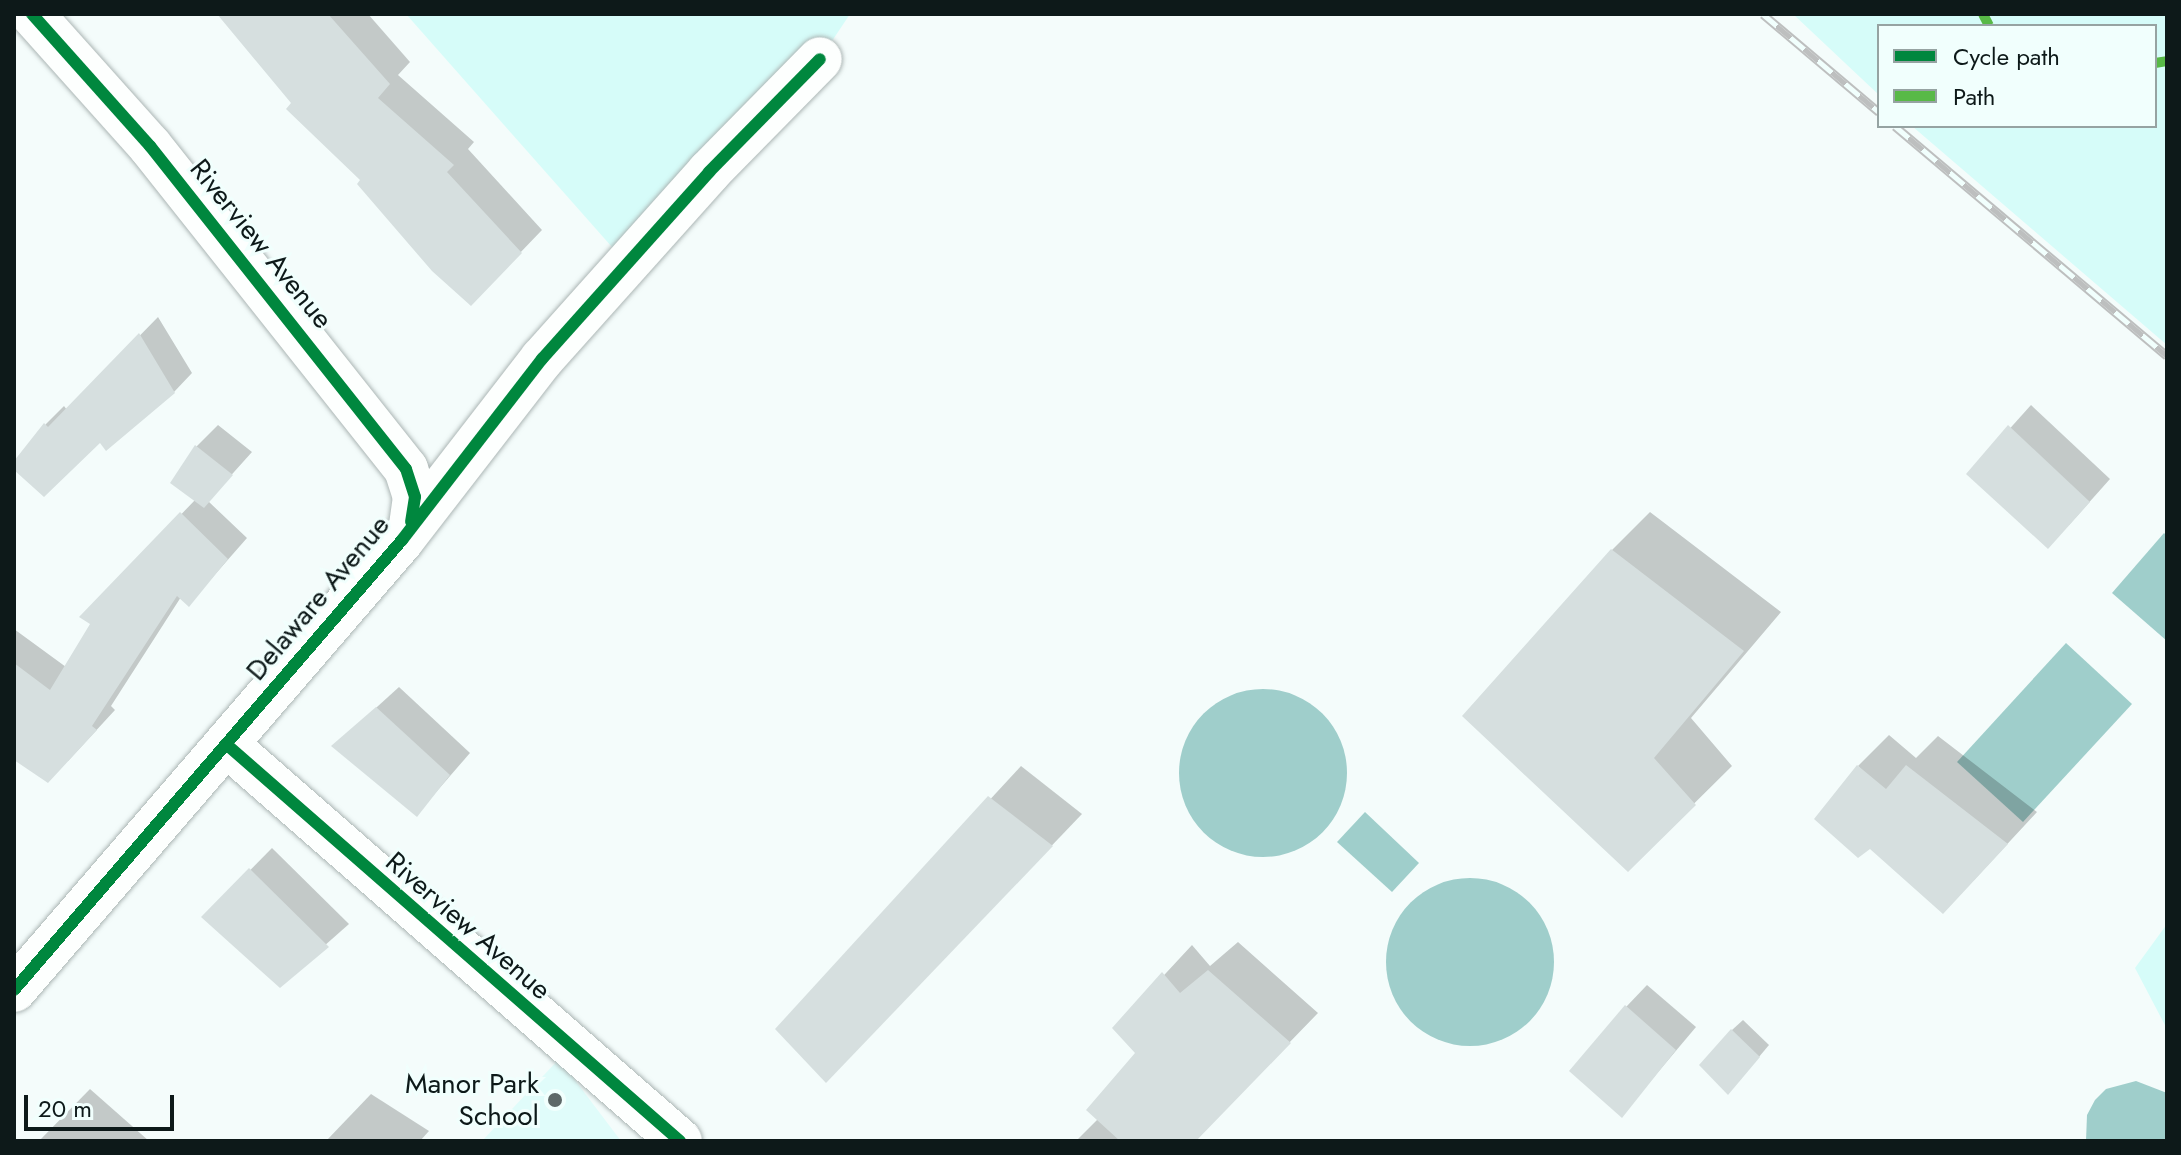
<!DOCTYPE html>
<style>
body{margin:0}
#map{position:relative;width:2181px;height:1155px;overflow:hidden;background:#f4fcfb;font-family:Jost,sans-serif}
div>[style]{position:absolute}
.built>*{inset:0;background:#e0fcfa}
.green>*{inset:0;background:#d6fcf9}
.water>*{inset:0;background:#9fcecb}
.round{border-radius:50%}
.shadow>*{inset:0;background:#0003}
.building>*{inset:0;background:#d6dfdf}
.roads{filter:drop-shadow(0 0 2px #acb6b5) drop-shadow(0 0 2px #acb6b5)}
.street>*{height:44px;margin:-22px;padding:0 22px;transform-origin:22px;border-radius:22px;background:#fdfffe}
.rail>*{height:9px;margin-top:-4.5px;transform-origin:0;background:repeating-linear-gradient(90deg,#f1fffd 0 18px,#bdbfbf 0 36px);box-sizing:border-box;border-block:2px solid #bdbfbf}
.quiet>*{height:10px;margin-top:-5px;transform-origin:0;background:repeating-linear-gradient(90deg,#58b947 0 20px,transparent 0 30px)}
.cycleway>*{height:12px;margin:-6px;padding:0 6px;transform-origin:6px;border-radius:6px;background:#00873e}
.dots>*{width:22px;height:22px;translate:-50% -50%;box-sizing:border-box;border:4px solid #f1fffd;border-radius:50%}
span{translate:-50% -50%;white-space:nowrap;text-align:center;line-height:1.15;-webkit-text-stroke:6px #f1fffd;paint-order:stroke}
.street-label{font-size:28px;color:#0d1919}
.poi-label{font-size:28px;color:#0d1919}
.right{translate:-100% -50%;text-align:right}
.frame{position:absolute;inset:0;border:16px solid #0d1919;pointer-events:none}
.legend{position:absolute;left:1877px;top:24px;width:280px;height:104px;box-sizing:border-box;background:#f1fffd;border:2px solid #96a3a2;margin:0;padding:10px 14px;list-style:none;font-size:24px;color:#0d1919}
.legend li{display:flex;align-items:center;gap:16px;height:40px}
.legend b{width:40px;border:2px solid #96a3a2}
.scale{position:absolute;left:24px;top:1095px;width:150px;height:36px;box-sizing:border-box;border:4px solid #0d1919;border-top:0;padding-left:10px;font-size:24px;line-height:28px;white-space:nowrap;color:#0d1919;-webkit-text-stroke:6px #f1fffd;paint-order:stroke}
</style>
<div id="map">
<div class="built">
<div style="clip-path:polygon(559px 1059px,621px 1141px,482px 1141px)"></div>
</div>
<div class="green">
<div style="clip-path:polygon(406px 14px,850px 14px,820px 59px,627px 264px)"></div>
<div style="clip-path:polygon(1793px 14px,2167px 14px,2167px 345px,1912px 126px,2155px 126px,2155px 26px,1879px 26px,1879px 95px)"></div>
<div style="clip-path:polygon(2167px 924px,2167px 1029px,2135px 968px)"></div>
</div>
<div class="water">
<div style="clip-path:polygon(2164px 533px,2167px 536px,2167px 641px,2112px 593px)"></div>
<div style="clip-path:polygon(2066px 643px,2132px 704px,2023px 822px,1957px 762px)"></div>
<div class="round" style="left:1179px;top:689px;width:168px;height:168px"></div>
<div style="clip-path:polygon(1365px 812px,1419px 863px,1392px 892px,1337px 842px)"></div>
<div class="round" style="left:1386px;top:878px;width:168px;height:168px"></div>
<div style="clip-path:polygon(2136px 1081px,2167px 1093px,2167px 1141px,2086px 1141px,2087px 1115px,2095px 1100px,2106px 1089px)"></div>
</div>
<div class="shadow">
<div style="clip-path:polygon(219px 14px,368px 14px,410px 62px,398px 75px,474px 142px,468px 149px,542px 230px,471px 304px)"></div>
<div style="clip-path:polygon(158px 317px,192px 373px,174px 392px,100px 440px,14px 467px,46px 424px,64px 406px,67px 410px)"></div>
<div style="clip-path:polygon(2031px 405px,2110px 479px,2069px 525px,1969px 474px)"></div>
<div style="clip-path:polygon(218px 425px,252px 452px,208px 501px,247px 538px,189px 604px,181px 597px,111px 706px,115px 710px,68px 761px,14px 758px,14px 629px,66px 667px,93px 624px,82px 617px,196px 499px,196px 447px)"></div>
<div style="clip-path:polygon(1650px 512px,1781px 612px,1691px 718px,1732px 766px,1628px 869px,1612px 550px)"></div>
<div style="clip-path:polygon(399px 687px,470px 753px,417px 814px,334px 746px)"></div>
<div style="clip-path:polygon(1889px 735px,1916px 758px,1938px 736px,2037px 812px,1973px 881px,1858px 766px)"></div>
<div style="clip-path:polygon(1021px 766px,1082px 814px,857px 1049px,778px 1029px)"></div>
<div style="clip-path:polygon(272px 848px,349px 924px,280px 985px,204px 917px)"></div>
<div style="clip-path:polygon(1238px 942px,1318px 1013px,1194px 1141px,1076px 1141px,1098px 1119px,1138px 1053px,1115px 1028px,1192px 945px,1210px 966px)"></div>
<div style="clip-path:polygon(1647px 985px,1696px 1027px,1621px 1116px,1626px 1007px)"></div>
<div style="clip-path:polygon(1743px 1020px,1769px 1045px,1738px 1082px,1732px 1030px)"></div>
<div style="clip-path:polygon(90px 1089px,149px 1141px,39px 1141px)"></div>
<div style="clip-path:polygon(371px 1094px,429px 1131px,420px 1141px,326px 1141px)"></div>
</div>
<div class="building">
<div style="clip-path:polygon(217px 14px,328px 14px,390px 84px,378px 98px,454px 165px,447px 172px,522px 253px,471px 306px,432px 271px,357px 184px,360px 180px,286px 109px,291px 103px)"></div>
<div style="clip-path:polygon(139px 333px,175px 393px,106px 451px,100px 443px,44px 497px,14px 470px,14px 461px,44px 423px,48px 427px)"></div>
<div style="clip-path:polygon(2008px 425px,2090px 502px,2048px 549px,1966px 474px)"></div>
<div style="clip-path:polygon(195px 445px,233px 475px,204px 508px,170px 483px)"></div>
<div style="clip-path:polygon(180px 512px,228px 559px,189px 607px,177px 596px,92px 726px,97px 730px,48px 783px,14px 760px,14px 663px,50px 690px,90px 624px,79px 617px)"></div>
<div style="clip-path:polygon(1611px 549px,1744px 651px,1654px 758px,1696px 805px,1628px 872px,1462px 716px)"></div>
<div style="clip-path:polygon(376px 707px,450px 775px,417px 817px,331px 746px)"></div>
<div style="clip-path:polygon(1857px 765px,1886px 789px,1906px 765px,2008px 844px,1943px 914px,1870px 849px,1858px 858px,1814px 819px)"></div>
<div style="clip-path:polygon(988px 796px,1053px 846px,826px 1083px,775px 1029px)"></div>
<div style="clip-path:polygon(249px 868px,329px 947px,280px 988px,201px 917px)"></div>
<div style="clip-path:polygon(1208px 970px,1291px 1043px,1196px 1141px,1120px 1141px,1086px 1110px,1135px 1053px,1112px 1028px,1162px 972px,1180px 993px)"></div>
<div style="clip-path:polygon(1625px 1005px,1676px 1050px,1622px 1118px,1569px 1071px)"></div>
<div style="clip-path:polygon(1731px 1029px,1760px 1057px,1728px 1095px,1699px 1065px)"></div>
</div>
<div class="roads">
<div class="street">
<div style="left:32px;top:14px;width:177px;rotate:48.2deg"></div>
<div style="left:150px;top:146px;width:412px;rotate:51.6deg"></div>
<div style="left:406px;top:469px;width:29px;rotate:72deg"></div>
<div style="left:415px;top:497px;width:27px;rotate:98deg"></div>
<div style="left:226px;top:744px;width:603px;rotate:41.17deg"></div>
<div style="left:14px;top:990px;width:594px;rotate:-49.23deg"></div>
<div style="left:402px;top:540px;width:229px;rotate:-52.3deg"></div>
<div style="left:542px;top:359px;width:251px;rotate:-48.2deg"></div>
<div style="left:709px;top:172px;width:158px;rotate:-45.5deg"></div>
</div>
</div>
<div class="rail">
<div style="left:1763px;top:14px;width:152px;rotate:40.2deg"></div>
<div style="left:1895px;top:126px;width:356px;rotate:40.2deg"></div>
</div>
<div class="quiet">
<div style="left:1983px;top:14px;width:13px;rotate:63deg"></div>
<div style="left:2155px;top:63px;width:12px;rotate:-9deg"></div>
</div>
<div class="cycleway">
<div style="left:32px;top:14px;width:177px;rotate:48.2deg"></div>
<div style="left:150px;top:146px;width:412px;rotate:51.6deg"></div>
<div style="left:406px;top:469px;width:29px;rotate:72deg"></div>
<div style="left:415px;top:497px;width:25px;rotate:99deg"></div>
<div style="left:226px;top:744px;width:603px;rotate:41.17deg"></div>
<div style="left:14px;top:990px;width:594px;rotate:-49.23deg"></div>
<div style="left:402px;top:540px;width:229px;rotate:-52.3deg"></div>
<div style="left:542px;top:359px;width:251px;rotate:-48.2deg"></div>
<div style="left:709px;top:172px;width:158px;rotate:-45.5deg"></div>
</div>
<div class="dots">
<div style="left:555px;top:1100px;background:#5e6868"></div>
</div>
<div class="street-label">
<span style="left:261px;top:244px;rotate:51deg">Riverview Avenue</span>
<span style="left:318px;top:598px;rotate:-50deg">Delaware Avenue</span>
<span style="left:468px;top:926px;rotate:41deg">Riverview Avenue</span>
</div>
<div class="poi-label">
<span class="right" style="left:539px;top:1100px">Manor Park<br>School</span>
</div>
<div class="frame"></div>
<ul class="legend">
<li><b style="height:10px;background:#00873e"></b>Cycle path</li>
<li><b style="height:10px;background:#58b947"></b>Path</li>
</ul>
<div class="scale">20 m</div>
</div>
